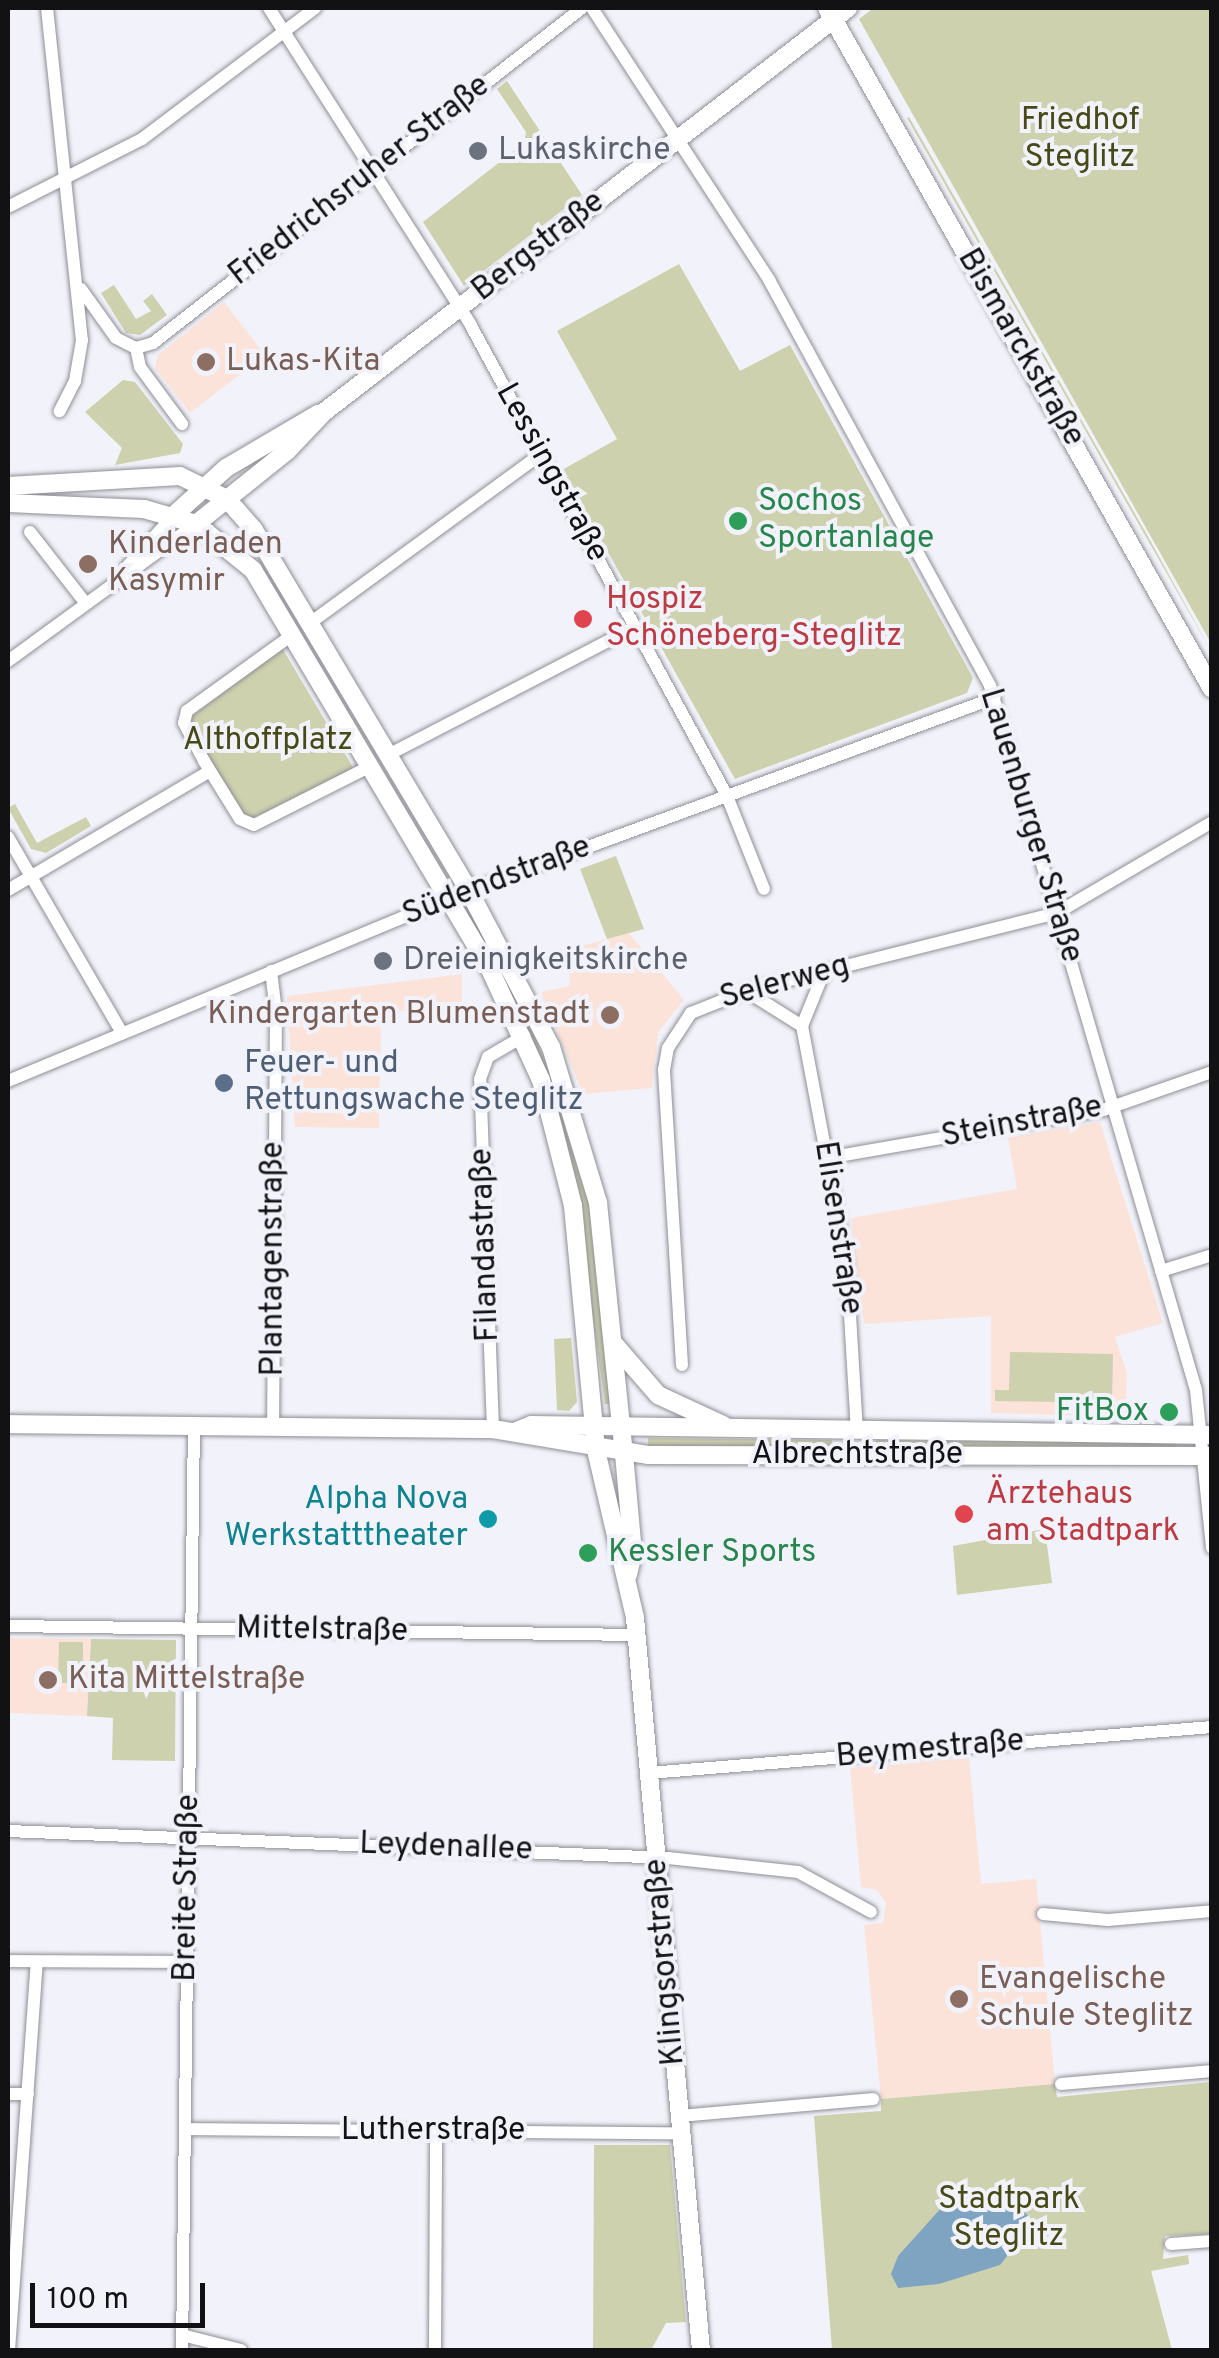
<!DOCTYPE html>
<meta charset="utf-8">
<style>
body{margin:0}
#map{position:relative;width:1219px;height:2358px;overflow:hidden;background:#f2f2fa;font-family:Overpass,sans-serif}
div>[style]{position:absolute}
.education>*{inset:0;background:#fce3da}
.green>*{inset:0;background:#ced1ae}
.water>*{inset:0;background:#7fa4c1}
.roads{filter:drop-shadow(0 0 2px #8e8e95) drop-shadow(0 0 2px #8e8e95)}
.minor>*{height:12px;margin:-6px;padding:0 6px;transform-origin:6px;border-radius:6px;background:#fff}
.tertiary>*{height:18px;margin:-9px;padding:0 9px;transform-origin:9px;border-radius:9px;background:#fff}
.secondary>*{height:18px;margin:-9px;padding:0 9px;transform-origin:9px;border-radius:9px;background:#fff}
.dots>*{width:28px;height:28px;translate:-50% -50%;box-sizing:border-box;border:5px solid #f2f2fa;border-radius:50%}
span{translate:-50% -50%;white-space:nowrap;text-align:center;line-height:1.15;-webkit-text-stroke:8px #f2f2fa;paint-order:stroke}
.park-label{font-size:32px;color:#474917}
.worship-label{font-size:32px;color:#5b616d}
.left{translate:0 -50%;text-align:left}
.street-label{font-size:32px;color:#121215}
.education-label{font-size:32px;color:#785e54}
.right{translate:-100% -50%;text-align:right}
.leisure-label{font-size:32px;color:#27864d}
.health-label{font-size:32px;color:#be3a42}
.service-label{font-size:32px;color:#4e5e75}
.culture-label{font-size:32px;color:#0d838f}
.frame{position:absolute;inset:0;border:10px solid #121215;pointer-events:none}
.scale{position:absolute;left:30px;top:2283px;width:175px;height:45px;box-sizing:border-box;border:5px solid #121215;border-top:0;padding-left:12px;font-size:30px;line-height:35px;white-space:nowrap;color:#121215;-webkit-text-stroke:8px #f2f2fa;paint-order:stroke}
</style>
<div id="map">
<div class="education">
<div style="clip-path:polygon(224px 302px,265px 355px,190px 413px,155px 368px,158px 355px)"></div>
<div style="clip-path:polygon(629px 933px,684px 1000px,658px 1032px,652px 1088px,583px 1094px,541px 992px,570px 986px,568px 950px)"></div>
<div style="clip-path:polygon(462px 974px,462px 1008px,381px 1012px,379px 1128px,295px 1127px,287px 996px)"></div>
<div style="clip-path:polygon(1100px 1122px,1163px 1323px,1115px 1337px,1127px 1373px,1126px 1417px,991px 1413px,991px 1316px,864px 1324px,851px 1218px,1017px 1189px,1008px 1138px)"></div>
<div style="clip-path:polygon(8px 1638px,91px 1639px,87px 1716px,8px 1713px)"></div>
<div style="clip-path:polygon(969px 1758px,981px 1884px,1036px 1879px,1055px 2084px,881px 2099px,864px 1925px,883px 1923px,886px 1903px,877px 1890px,861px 1887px,850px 1768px)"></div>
</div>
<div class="green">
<div style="clip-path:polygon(874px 8px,1211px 8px,1211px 643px,859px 19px)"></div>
<div style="clip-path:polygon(507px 81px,582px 195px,464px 286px,423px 222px,524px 143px,526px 132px,497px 89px)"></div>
<div style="clip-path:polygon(909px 117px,1151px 542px,1211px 651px,907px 118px)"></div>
<div style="clip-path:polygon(679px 264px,740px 371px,790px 345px,973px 678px,967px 693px,735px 779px,562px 470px,617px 439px,557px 331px)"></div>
<div style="clip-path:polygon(114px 285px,136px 319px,151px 311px,143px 301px,152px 294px,167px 315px,140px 335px,126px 333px,101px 293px)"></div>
<div style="clip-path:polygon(123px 380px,135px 382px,183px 444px,180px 453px,115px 465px,122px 448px,85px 412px)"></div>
<div style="clip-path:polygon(282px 648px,354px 769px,247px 821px,190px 726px,191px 717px)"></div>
<div style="clip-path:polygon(15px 804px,37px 843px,86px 817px,91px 826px,46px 853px,31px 849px,8px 808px)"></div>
<div style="clip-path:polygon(616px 856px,644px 929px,607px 939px,580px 869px)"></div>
<div style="clip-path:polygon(531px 1023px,590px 1206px,611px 1404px,605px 1404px,588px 1282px,525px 1026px)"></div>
<div style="clip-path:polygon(571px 1338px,577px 1402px,569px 1411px,557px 1410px,554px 1339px)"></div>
<div style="clip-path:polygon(1010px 1352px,1113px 1354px,1112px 1403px,995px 1401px,995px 1390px,1009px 1390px)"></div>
<div style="clip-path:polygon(648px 1438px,832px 1440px,832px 1449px,648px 1447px)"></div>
<div style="clip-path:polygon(876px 1440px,1176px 1443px,1176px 1448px,874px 1449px)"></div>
<div style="clip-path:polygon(1045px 1529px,1052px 1583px,957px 1595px,953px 1546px)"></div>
<div style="clip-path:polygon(91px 1639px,176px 1640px,175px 1761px,112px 1760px,113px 1718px,87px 1716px)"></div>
<div style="clip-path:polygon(59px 1642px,83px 1642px,83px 1683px,58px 1683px)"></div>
<div style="clip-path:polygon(1211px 2082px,1211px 2234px,1165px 2236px,1163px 2259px,1188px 2255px,1189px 2264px,1151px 2271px,1172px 2350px,832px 2350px,814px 2116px,881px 2111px,881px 2099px,1055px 2084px,1057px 2097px)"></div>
<div style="clip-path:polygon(594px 2145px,670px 2145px,686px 2322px,666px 2323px,651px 2350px,593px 2350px)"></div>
</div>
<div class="water">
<div style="clip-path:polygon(959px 2188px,1008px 2193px,1028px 2216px,1026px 2233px,1000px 2265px,939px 2284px,898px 2288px,891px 2274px,898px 2256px)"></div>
</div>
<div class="roads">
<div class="minor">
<div style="left:47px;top:8px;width:334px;rotate:84deg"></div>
<div style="left:82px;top:340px;width:42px;rotate:99.7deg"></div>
<div style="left:75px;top:381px;width:34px;rotate:117deg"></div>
<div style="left:269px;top:8px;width:375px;rotate:57.5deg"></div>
<div style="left:470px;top:324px;width:537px;rotate:61.43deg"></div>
<div style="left:727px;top:796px;width:100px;rotate:68.3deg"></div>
<div style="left:592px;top:8px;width:325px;rotate:56.9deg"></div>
<div style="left:769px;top:280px;width:462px;rotate:61.4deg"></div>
<div style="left:990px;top:686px;width:734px;rotate:73.69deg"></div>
<div style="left:1196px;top:1390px;width:159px;rotate:84.2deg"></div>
<div style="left:8px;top:207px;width:150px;rotate:-26.9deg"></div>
<div style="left:142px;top:139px;width:217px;rotate:-37.1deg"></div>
<div style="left:81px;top:289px;width:60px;rotate:54.5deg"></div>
<div style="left:116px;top:338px;width:22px;rotate:27deg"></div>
<div style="left:136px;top:348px;width:18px;rotate:-16deg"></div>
<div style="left:153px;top:343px;width:544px;rotate:-37.99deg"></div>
<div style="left:136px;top:348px;width:19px;rotate:78deg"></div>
<div style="left:140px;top:367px;width:71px;rotate:53.6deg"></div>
<div style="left:30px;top:532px;width:88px;rotate:52deg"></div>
<div style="left:124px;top:570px;width:72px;rotate:-47.8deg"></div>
<div style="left:310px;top:623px;width:286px;rotate:-36.2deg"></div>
<div style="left:292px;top:635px;width:130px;rotate:144.1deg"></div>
<div style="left:187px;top:711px;width:12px;rotate:104deg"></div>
<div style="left:184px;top:723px;width:43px;rotate:62.2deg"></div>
<div style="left:204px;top:761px;width:68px;rotate:58.2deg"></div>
<div style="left:240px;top:819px;width:15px;rotate:23deg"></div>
<div style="left:254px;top:825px;width:129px;rotate:-26.8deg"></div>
<div style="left:8px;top:661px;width:233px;rotate:-36.1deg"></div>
<div style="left:388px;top:755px;width:278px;rotate:-27.4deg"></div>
<div style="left:8px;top:837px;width:225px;rotate:59.8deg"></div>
<div style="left:8px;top:890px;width:234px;rotate:-30.5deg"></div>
<div style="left:271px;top:971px;width:39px;rotate:83deg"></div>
<div style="left:276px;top:1010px;width:417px;rotate:90.4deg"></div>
<div style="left:824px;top:972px;width:58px;rotate:112.2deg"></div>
<div style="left:802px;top:1026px;width:242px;rotate:79.3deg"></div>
<div style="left:847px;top:1264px;width:167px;rotate:86.6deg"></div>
<div style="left:748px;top:992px;width:64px;rotate:32.2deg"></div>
<div style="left:8px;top:1081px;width:477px;rotate:-22.5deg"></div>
<div style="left:449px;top:898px;width:581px;rotate:-20.15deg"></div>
<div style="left:827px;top:1158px;width:280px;rotate:-9.9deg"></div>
<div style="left:1103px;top:1110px;width:115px;rotate:-19.2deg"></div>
<div style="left:1161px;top:1271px;width:53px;rotate:-17.4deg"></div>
<div style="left:682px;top:1365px;width:296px;rotate:-93.5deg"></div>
<div style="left:664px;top:1070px;width:22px;rotate:-80deg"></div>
<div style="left:668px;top:1048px;width:42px;rotate:-56.7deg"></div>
<div style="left:691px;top:1013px;width:59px;rotate:-21.8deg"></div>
<div style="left:746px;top:991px;width:321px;rotate:-14.1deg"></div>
<div style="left:1057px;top:913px;width:180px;rotate:-30.4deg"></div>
<div style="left:493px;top:1429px;width:350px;rotate:-92.1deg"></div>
<div style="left:480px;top:1079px;width:23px;rotate:-70deg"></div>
<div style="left:488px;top:1057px;width:42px;rotate:-30.3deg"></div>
<div style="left:8px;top:1626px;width:629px;rotate:0.82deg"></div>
<div style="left:649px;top:1773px;width:565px;rotate:-4.67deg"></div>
<div style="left:8px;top:1831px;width:661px;rotate:2.34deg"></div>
<div style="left:668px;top:1858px;width:131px;rotate:6.1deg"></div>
<div style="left:798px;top:1872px;width:83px;rotate:28.7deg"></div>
<div style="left:1043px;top:1914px;width:65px;rotate:5.3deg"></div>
<div style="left:1108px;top:1920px;width:104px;rotate:-4.9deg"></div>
<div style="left:8px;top:1961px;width:179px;rotate:0.3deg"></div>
<div style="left:1061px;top:2084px;width:152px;rotate:-4.9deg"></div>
<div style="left:8px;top:2094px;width:20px"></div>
<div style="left:680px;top:2116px;width:194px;rotate:-5deg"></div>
<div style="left:185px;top:2129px;width:497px;rotate:0.5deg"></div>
<div style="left:1171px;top:2244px;width:41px;rotate:-4.2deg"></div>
<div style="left:182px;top:2335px;width:61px;rotate:14.3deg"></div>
<div style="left:9px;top:2350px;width:389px;rotate:-85.9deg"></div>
<div style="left:182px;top:2350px;width:924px;rotate:-89.26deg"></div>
<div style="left:435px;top:2350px;width:219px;rotate:-89.7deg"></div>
</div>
<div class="tertiary">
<div style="left:827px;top:8px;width:782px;rotate:60.52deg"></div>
<div style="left:172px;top:517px;width:73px;rotate:-42.2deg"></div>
<div style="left:226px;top:468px;width:107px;rotate:-30.4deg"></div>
<div style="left:196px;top:524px;width:117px;rotate:-38.7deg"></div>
<div style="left:287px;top:451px;width:54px;rotate:-46.5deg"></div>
<div style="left:324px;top:412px;width:662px;rotate:-37.63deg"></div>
<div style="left:596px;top:1450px;width:172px;rotate:76.9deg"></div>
<div style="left:635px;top:1618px;width:735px;rotate:84.85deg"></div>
<div style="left:624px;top:1454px;width:99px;rotate:84.8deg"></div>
<div style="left:633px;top:1553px;width:22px;rotate:103deg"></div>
</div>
<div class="secondary">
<div style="left:8px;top:486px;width:172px;rotate:-3.3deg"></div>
<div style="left:180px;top:476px;width:52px;rotate:26.1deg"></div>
<div style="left:227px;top:499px;width:41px;rotate:48.9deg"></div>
<div style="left:254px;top:530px;width:420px;rotate:59.2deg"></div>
<div style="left:469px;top:891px;width:176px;rotate:62.3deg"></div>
<div style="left:551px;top:1047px;width:163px;rotate:73.2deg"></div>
<div style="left:598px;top:1203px;width:252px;rotate:84.1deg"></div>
<div style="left:8px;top:503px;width:136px;rotate:2.5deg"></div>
<div style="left:144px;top:509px;width:54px;rotate:16.1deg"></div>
<div style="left:196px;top:524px;width:73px;rotate:38.9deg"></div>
<div style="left:253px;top:570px;width:460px;rotate:59.3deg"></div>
<div style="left:488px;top:965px;width:127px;rotate:65.3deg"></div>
<div style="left:541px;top:1080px;width:130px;rotate:75.7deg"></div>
<div style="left:573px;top:1206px;width:245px;rotate:84.6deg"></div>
<div style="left:614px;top:1344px;width:67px;rotate:49.2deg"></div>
<div style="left:658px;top:1395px;width:72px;rotate:24.8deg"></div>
<div style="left:8px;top:1424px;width:485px;rotate:0.6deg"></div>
<div style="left:493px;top:1429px;width:158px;rotate:9.5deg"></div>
<div style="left:649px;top:1455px;width:563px;rotate:0.1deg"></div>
<div style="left:514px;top:1432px;width:18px;rotate:-22deg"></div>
<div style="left:531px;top:1425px;width:681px;rotate:0.84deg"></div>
</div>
</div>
<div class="dots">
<div style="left:478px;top:151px;background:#6b7280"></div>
<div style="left:206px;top:362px;background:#8d6e63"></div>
<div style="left:738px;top:521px;background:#2e9e5b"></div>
<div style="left:88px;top:564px;background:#8d6e63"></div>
<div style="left:583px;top:619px;background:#e0444e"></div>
<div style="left:383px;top:961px;background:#6b7280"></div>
<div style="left:610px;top:1015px;background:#8d6e63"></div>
<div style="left:224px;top:1083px;background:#5c6f8a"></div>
<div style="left:1169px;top:1412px;background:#2e9e5b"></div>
<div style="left:964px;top:1514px;background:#e0444e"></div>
<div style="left:488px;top:1519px;background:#0f9aa8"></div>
<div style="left:588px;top:1553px;background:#2e9e5b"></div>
<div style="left:48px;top:1680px;background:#8d6e63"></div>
<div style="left:959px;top:1999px;background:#8d6e63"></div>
</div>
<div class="park-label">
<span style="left:1080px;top:140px">Friedhof<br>Steglitz</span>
<span style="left:268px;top:741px">Althoffplatz</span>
<span style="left:1009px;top:2219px">Stadtpark<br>Steglitz</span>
</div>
<div class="worship-label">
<span class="left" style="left:498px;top:151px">Lukaskirche</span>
<span class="left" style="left:403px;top:961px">Dreieinigkeitskirche</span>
</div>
<div class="street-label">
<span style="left:360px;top:181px;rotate:-38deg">Friedrichsruher Straße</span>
<span style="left:539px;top:247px;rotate:-38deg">Bergstraße</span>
<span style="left:1020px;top:348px;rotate:60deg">Bismarckstraße</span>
<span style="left:551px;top:473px;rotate:61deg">Lessingstraße</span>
<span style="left:1030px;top:826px;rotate:73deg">Lauenburger Straße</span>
<span style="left:497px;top:882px;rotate:-21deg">Südendstraße</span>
<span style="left:785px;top:983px;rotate:-15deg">Selerweg</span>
<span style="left:1022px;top:1123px;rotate:-11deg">Steinstraße</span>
<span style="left:837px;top:1228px;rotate:81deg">Elisenstraße</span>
<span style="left:486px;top:1245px;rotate:-92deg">Filandastraße</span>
<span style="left:274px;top:1259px;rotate:-90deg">Plantagenstraße</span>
<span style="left:857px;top:1455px">Albrechtstraße</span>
<span style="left:322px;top:1631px;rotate:1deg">Mittelstraße</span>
<span style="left:930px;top:1750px;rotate:-5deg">Beymestraße</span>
<span style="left:446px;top:1848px;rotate:2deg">Leydenallee</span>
<span style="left:188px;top:1888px;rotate:-89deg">Breite Straße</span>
<span style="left:666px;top:1962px;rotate:-95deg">Klingsorstraße</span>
<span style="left:433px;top:2131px">Lutherstraße</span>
</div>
<div class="education-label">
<span class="left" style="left:226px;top:362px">Lukas-Kita</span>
<span class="left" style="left:108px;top:564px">Kinderladen<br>Kasymir</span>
<span class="right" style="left:590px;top:1015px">Kindergarten Blumenstadt</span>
<span class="left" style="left:68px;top:1680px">Kita Mittelstraße</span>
<span class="left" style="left:979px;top:1999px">Evangelische<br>Schule Steglitz</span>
</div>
<div class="leisure-label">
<span class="left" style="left:758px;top:521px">Sochos<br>Sportanlage</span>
<span class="right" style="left:1149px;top:1412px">FitBox</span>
<span class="left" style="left:608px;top:1553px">Kessler Sports</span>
</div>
<div class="health-label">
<span class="left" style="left:606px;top:619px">Hospiz<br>Schöneberg-Steglitz</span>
<span class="left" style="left:986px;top:1514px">Ärztehaus<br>am Stadtpark</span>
</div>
<div class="service-label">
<span class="left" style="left:244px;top:1083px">Feuer- und<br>Rettungswache Steglitz</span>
</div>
<div class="culture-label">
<span class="right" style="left:468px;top:1519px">Alpha Nova<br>Werkstatttheater</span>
</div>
<div class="frame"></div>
<div class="scale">100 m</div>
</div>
